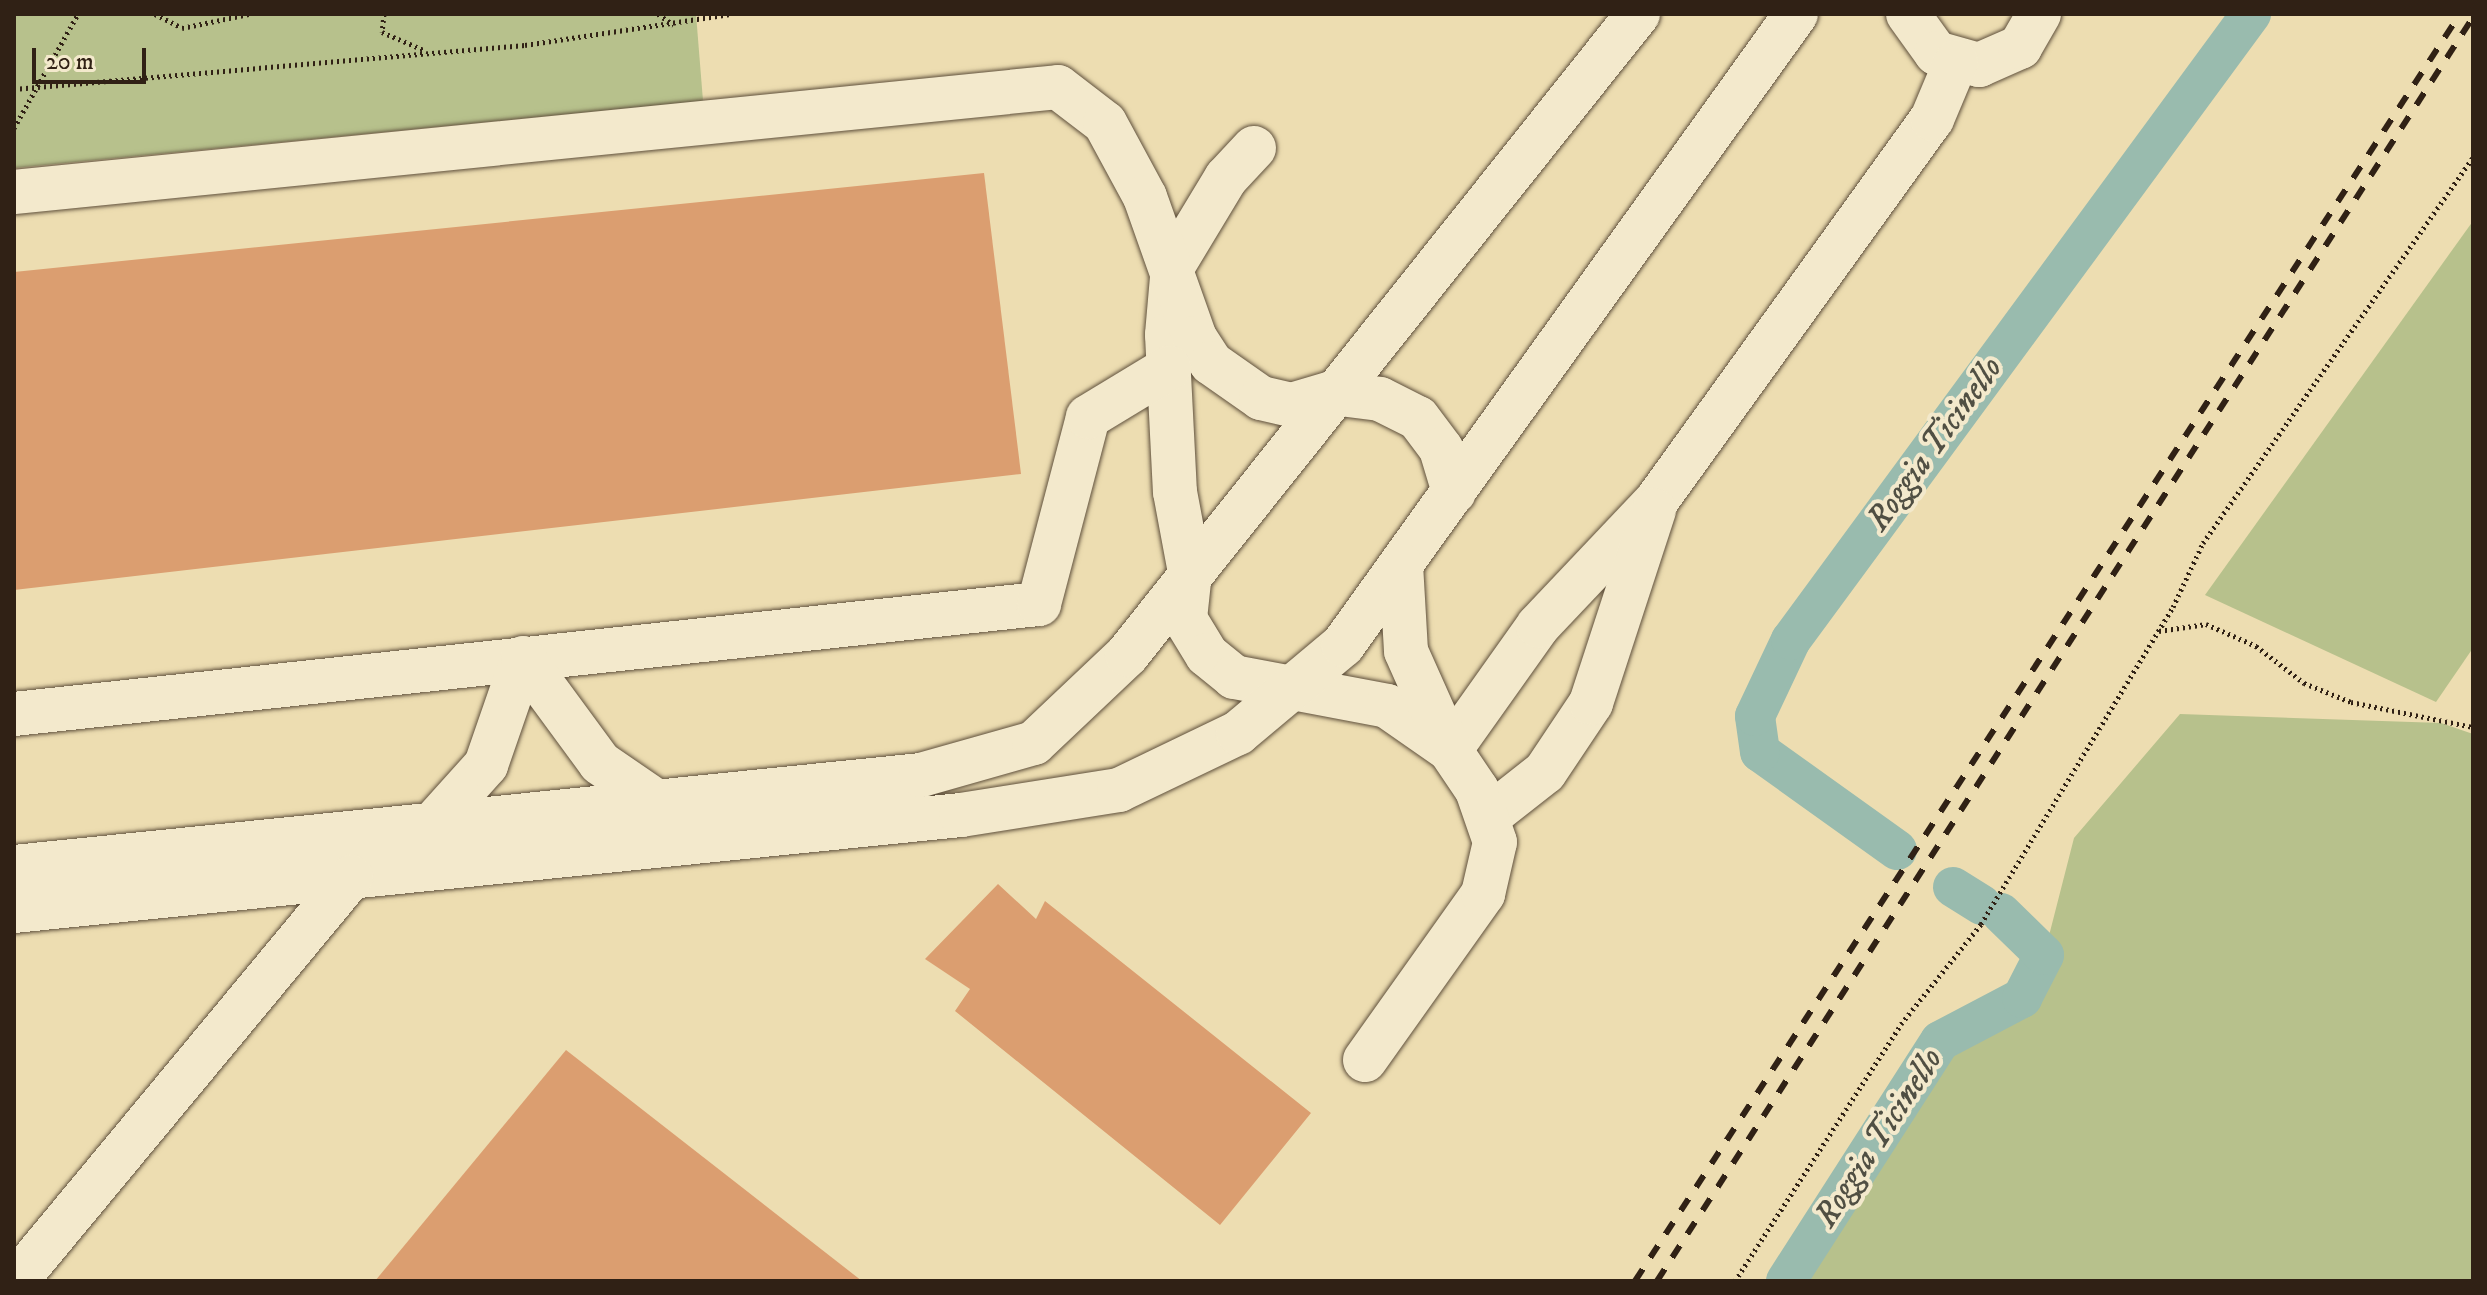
<!DOCTYPE html>
<style>
body{margin:0}
#map{position:relative;width:2487px;height:1295px;overflow:hidden;background:#edddb1;font-family:"IM FELL DW Pica",serif}
div>[style]{position:absolute}
.green>*{inset:0;background:#b7c18c}
.canal>*{height:40px;margin:-20px;padding:0 20px;transform-origin:20px;border-radius:20px;background:#99bbae}
.building>*{inset:0;background:#db9e70}
.path>*{height:5px;margin-top:-2.5px;transform-origin:0;background:repeating-linear-gradient(90deg,#302115 0 2px,transparent 0 6px)}
.roads{filter:drop-shadow(0 0 2px #5f503c) drop-shadow(0 0 2px #5f503c)}
.minor>*{height:44px;margin:-22px;padding:0 22px;transform-origin:22px;border-radius:22px;background:#f3e9cc}
.rail>*{height:6px;margin-top:-3px;transform-origin:0;background:repeating-linear-gradient(90deg,#302115 0 14px,transparent 0 28px)}
span{translate:-50% -50%;white-space:nowrap;text-align:center;line-height:1.15;-webkit-text-stroke:8px #f3e9cc;paint-order:stroke}
.water-label{font-size:34px;color:#504f43;font-style:italic}
.frame{position:absolute;inset:0;border:16px solid #302115;pointer-events:none}
.scale{position:absolute;left:32px;top:48px;width:114px;height:36px;box-sizing:border-box;border:4px solid #302115;border-top:0;padding-left:10px;font-size:24px;line-height:28px;white-space:nowrap;color:#302115;-webkit-text-stroke:6px #f3e9cc;paint-order:stroke}
</style>
<div id="map">
<div class="green">
<div style="clip-path:polygon(14px 14px,696px 14px,703px 101px,14px 168px)"></div>
<div style="clip-path:polygon(2473px 221px,2473px 648px,2436px 702px,2205px 595px)"></div>
<div style="clip-path:polygon(2180px 714px,2441px 723px,2473px 734px,2473px 1281px,1795px 1281px,1932px 1067px,2032px 1002px,2074px 838px)"></div>
</div>
<div class="canal">
<div style="left:1897px;top:850px;width:168px;rotate:-144.4deg"></div>
<div style="left:1760px;top:752px;width:36px;rotate:-98deg"></div>
<div style="left:1755px;top:716px;width:84px;rotate:-64.7deg"></div>
<div style="left:1791px;top:640px;width:777px;rotate:-53.69deg"></div>
<div style="left:1953px;top:887px;width:34px;rotate:32deg"></div>
<div style="left:1786px;top:1281px;width:285px;rotate:-57.3deg"></div>
<div style="left:1940px;top:1041px;width:93px;rotate:-27.7deg"></div>
<div style="left:2022px;top:998px;width:48px;rotate:-62.9deg"></div>
<div style="left:2044px;top:955px;width:60px;rotate:-135.7deg"></div>
</div>
<div class="building">
<div style="clip-path:polygon(984px 173px,1021px 474px,14px 590px,14px 272px)"></div>
<div style="clip-path:polygon(998px 884px,1036px 919px,1045px 901px,1311px 1113px,1220px 1225px,955px 1011px,970px 989px,925px 959px)"></div>
<div style="clip-path:polygon(566px 1050px,862px 1281px,375px 1281px)"></div>
</div>
<div class="path">
<div style="left:155px;top:14px;width:30px;rotate:27deg"></div>
<div style="left:182px;top:28px;width:68px;rotate:-11.8deg"></div>
<div style="left:384px;top:14px;width:18px;rotate:96deg"></div>
<div style="left:382px;top:32px;width:48px;rotate:23.4deg"></div>
<div style="left:658px;top:14px;width:19px;rotate:35deg"></div>
<div style="left:14px;top:89px;width:513px;rotate:-4.92deg"></div>
<div style="left:525px;top:45px;width:206px;rotate:-8.6deg"></div>
<div style="left:14px;top:128px;width:131px;rotate:-60.7deg"></div>
<div style="left:2159px;top:631px;width:48px;rotate:-8.5deg"></div>
<div style="left:2206px;top:624px;width:55px;rotate:23.7deg"></div>
<div style="left:2256px;top:646px;width:61px;rotate:37.6deg"></div>
<div style="left:2304px;top:683px;width:51px;rotate:22deg"></div>
<div style="left:2351px;top:702px;width:125px;rotate:11.6deg"></div>
<div style="left:1735px;top:1281px;width:306px;rotate:-57.1deg"></div>
<div style="left:1901px;top:1024px;width:128px;rotate:-51.3deg"></div>
<div style="left:1981px;top:924px;width:371px;rotate:-58.8deg"></div>
<div style="left:2173px;top:607px;width:71px;rotate:-64.9deg"></div>
<div style="left:2203px;top:543px;width:470px;rotate:-55deg"></div>
</div>
<div class="roads">
<div class="minor">
<div style="left:1908px;top:14px;width:48px;rotate:54.3deg"></div>
<div style="left:1936px;top:53px;width:45px;rotate:15.6deg"></div>
<div style="left:1979px;top:65px;width:45px;rotate:-23.7deg"></div>
<div style="left:2020px;top:47px;width:38px;rotate:-60deg"></div>
<div style="left:1254px;top:148px;width:41px;rotate:133deg"></div>
<div style="left:1226px;top:178px;width:103px;rotate:121.1deg"></div>
<div style="left:1173px;top:266px;width:69px;rotate:95deg"></div>
<div style="left:1167px;top:335px;width:157px;rotate:87.1deg"></div>
<div style="left:1175px;top:492px;width:81px;rotate:79.4deg"></div>
<div style="left:1190px;top:572px;width:47px;rotate:96.1deg"></div>
<div style="left:1185px;top:619px;width:42px;rotate:58.6deg"></div>
<div style="left:1207px;top:655px;width:35px;rotate:39deg"></div>
<div style="left:1234px;top:677px;width:156px;rotate:10.7deg"></div>
<div style="left:1387px;top:706px;width:77px;rotate:34.9deg"></div>
<div style="left:14px;top:192px;width:1049px;rotate:-5.74deg"></div>
<div style="left:1058px;top:87px;width:59px;rotate:37.5deg"></div>
<div style="left:1105px;top:123px;width:84px;rotate:61.6deg"></div>
<div style="left:1145px;top:197px;width:150px;rotate:70.5deg"></div>
<div style="left:1195px;top:338px;width:30px;rotate:57deg"></div>
<div style="left:1211px;top:363px;width:61px;rotate:35deg"></div>
<div style="left:1261px;top:398px;width:31px;rotate:13deg"></div>
<div style="left:1291px;top:405px;width:43px;rotate:-16.3deg"></div>
<div style="left:1332px;top:393px;width:48px;rotate:7.1deg"></div>
<div style="left:1380px;top:399px;width:42px;rotate:26.6deg"></div>
<div style="left:1418px;top:418px;width:39px;rotate:53deg"></div>
<div style="left:1441px;top:449px;width:45px;rotate:73.2deg"></div>
<div style="left:14px;top:714px;width:1031px;rotate:-6.13deg"></div>
<div style="left:1039px;top:604px;width:193px;rotate:-75.3deg"></div>
<div style="left:1088px;top:417px;width:95px;rotate:-31.2deg"></div>
<div style="left:1450px;top:750px;width:152px;rotate:-54.6deg"></div>
<div style="left:1538px;top:626px;width:173px;rotate:-46.6deg"></div>
<div style="left:1657px;top:500px;width:470px;rotate:-54.2deg"></div>
<div style="left:1932px;top:119px;width:62px;rotate:-67.2deg"></div>
<div style="left:1489px;top:816px;width:71px;rotate:-38.2deg"></div>
<div style="left:1545px;top:772px;width:83px;rotate:-56.3deg"></div>
<div style="left:1591px;top:703px;width:203px;rotate:-71.9deg"></div>
<div style="left:432px;top:825px;width:81px;rotate:-48deg"></div>
<div style="left:486px;top:765px;width:113px;rotate:-70.9deg"></div>
<div style="left:523px;top:658px;width:130px;rotate:53.7deg"></div>
<div style="left:600px;top:763px;width:69px;rotate:34.4deg"></div>
<div style="left:14px;top:867px;width:912px;rotate:-5.79deg"></div>
<div style="left:921px;top:775px;width:117px;rotate:-15.8deg"></div>
<div style="left:1034px;top:743px;width:128px;rotate:-43.4deg"></div>
<div style="left:1127px;top:655px;width:820px;rotate:-51.44deg"></div>
<div style="left:14px;top:911px;width:952px;rotate:-5.79deg"></div>
<div style="left:961px;top:815px;width:160px;rotate:-9deg"></div>
<div style="left:1119px;top:790px;width:132px;rotate:-25.6deg"></div>
<div style="left:1238px;top:733px;width:137px;rotate:-40deg"></div>
<div style="left:1343px;top:645px;width:777px;rotate:-54.33deg"></div>
<div style="left:1365px;top:1060px;width:204px;rotate:-54.6deg"></div>
<div style="left:1483px;top:894px;width:53px;rotate:-77deg"></div>
<div style="left:1495px;top:842px;width:55px;rotate:-109.1deg"></div>
<div style="left:1477px;top:790px;width:48px;rotate:-124deg"></div>
<div style="left:1450px;top:750px;width:108px;rotate:-114deg"></div>
<div style="left:1406px;top:651px;width:86px;rotate:-93.3deg"></div>
<div style="left:16px;top:1281px;width:525px;rotate:-50.33deg"></div>
</div>
</div>
<div class="rail">
<div style="left:1635px;top:1281px;width:1512px;rotate:-56.93deg"></div>
<div style="left:1657px;top:1281px;width:1505px;rotate:-57.15deg"></div>
</div>
<div class="water-label">
<span style="left:1935px;top:444px;rotate:-54deg">Roggia Ticinello</span>
<span style="left:1879px;top:1138px;rotate:-57deg">Roggia Ticinello</span>
</div>
<div class="frame"></div>
<div class="scale">20 m</div>
</div>
